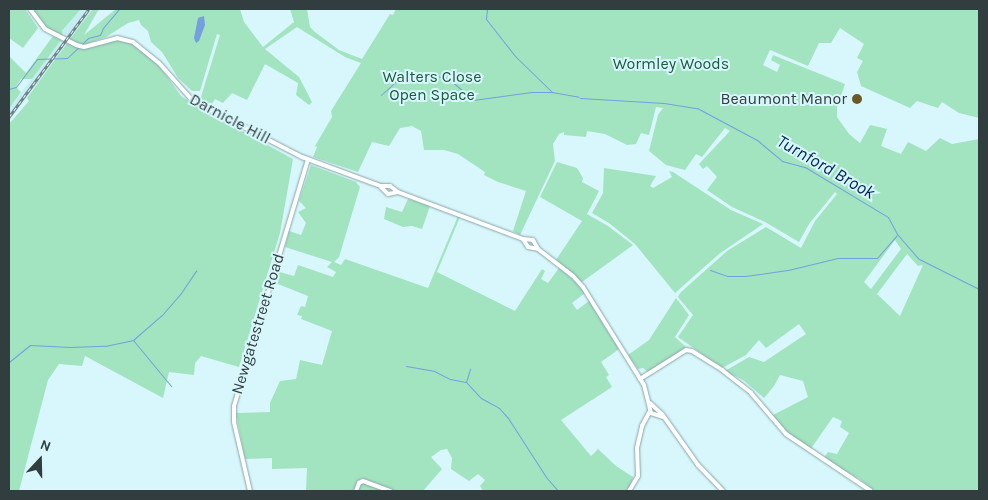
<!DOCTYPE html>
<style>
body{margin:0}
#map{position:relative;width:988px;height:500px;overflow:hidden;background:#d8f7fc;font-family:Karla,sans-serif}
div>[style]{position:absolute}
.built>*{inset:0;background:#c5edf4}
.green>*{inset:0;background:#a2e3c0}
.water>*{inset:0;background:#75a0dd}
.stream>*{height:1px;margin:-0.5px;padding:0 0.5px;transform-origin:0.5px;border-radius:0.5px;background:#75a0dd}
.roads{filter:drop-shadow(0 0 1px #88a5aa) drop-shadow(0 0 1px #88a5aa)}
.tertiary>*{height:4px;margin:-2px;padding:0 2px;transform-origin:2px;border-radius:2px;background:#fff}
.rail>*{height:3px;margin-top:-1.5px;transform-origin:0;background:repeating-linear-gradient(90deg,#d8f7fc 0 4px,#708387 0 8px);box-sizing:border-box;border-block:1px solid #708387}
.dots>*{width:14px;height:14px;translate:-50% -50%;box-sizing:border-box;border:2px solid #d8f7fc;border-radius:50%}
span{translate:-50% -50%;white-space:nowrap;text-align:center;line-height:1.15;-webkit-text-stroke:4px #d8f7fc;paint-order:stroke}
.park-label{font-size:16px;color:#1b5a3e}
.poi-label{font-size:16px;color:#313d3f}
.right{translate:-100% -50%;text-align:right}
.street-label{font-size:16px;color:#313d3f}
.water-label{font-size:18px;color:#00275d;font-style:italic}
.frame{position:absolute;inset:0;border:10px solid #313d3f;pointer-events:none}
.north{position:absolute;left:15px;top:435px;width:50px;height:50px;-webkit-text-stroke:4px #d8f7fc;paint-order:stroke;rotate:21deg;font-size:14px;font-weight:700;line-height:20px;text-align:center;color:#313d3f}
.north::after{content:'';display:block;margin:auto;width:18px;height:22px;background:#313d3f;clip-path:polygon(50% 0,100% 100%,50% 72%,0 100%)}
</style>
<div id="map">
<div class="built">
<div style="clip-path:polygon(81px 9px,93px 9px,69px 40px,62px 32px)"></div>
<div style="clip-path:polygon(61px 40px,68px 42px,9px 121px,9px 109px)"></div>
</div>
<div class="green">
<div style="clip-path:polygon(9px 9px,25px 9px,38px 28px,23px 48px,9px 38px)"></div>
<div style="clip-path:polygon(32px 9px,81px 9px,62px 31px,63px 36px,45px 27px)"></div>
<div style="clip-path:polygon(evenodd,93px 9px,99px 9px,84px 35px,116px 9px,240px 9px,244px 22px,263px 47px,294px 22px,290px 9px,307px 9px,310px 27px,315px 32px,339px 50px,362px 59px,390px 14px,393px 15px,396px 9px,979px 9px,979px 118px,959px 113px,942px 102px,938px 108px,917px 101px,910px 108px,861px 86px,857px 72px,863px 61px,857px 58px,864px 44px,840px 28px,831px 43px,819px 43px,808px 66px,770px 50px,763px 65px,777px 72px,780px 65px,771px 60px,773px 55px,845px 84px,837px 107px,837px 117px,849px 134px,860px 143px,870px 125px,887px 129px,881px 146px,901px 154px,908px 142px,926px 151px,940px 138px,952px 144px,979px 139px,979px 491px,874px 491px,860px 479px,823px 459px,828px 452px,837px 454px,849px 433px,840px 427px,842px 421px,833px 417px,810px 450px,790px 436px,773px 415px,808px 397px,803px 381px,780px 375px,774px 386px,764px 398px,743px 380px,725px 371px,749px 357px,764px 362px,806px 334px,799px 324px,766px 348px,759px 340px,746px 355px,722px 368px,678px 337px,693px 315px,678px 297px,680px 293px,727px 251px,766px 227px,801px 248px,815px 221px,837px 194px,835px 192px,809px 224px,799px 242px,765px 222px,732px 207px,707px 190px,717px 177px,707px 166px,703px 169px,699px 164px,730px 131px,725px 128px,702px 157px,696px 154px,685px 170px,666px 165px,649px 151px,658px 115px,663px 108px,656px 107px,649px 135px,641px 133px,636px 144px,627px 145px,605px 134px,587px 131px,586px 137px,564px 135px,564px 132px,559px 134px,553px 144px,555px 161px,520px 235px,513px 231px,526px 191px,498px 182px,484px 175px,485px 172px,458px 154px,444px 150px,424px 150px,421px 131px,412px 126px,400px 128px,389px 146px,372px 142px,358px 172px,313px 157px,317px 147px,315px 146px,332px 117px,331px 111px,361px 63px,345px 57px,297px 27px,265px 49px,299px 77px,312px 102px,309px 105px,296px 95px,298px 83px,265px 64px,247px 100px,232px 93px,223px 103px,215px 99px,211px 105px,200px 100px,220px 35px,217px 34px,200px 91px,192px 91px,178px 78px,162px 52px,151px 42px,148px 31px,141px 25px,139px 20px,128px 23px,106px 37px,84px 45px,69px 40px,93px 9px,895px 240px,901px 249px,871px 289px,864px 282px,895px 240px,93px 9px,907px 254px,918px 266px,923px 265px,900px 316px,877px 294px,907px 254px)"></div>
<div style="clip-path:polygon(53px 36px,61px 40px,32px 79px,21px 79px,16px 87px,21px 92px,9px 109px,9px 56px,26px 73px)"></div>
<div style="clip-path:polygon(116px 40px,130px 43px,140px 49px,161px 68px,181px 96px,196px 106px,293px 159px,280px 233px,239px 367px,201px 356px,195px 363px,194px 375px,169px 372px,163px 398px,85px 356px,82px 366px,59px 364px,48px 380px,19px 491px,9px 491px,9px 124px,29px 101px,27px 98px,68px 42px,86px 48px)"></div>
<div style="clip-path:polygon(557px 162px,577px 168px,583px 178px,582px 182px,599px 191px,587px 214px,608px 226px,633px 245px,582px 282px,556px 260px,582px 221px,540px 197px)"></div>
<div style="clip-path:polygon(311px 165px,356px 182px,360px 187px,339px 257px,334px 262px,341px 265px,345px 259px,428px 288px,458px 216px,460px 217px,437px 272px,515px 311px,542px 269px,545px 271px,541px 279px,548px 283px,559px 268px,577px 283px,585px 293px,572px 303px,577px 310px,589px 301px,619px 349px,601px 362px,609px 375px,606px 377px,612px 387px,561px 420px,591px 456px,598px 449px,616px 466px,633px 477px,631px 485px,626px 491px,483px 491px,480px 486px,485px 480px,478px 474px,469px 481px,451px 469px,452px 458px,447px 449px,441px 450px,431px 457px,442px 469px,423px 491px,394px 491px,361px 478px,353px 491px,306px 491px,307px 468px,272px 469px,272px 458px,245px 459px,236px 413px,270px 412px,270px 403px,280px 381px,296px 379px,300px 360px,322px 365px,332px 331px,301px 319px,302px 316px,297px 315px,301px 306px,305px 307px,308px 296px,273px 282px,276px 271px,294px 276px,298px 265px,333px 277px,336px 272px,327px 267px,332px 262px,285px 247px,289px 231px,301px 235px,306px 223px,298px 212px,306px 208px,299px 201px)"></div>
<div style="clip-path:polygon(604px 168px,656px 176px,650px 186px,653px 188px,672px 177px,669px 171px,673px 172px,731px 210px,763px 224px,719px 254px,675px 293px,635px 244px,609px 223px,592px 213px,603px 193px)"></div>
<div style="clip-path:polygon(408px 199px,430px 206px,422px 229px,412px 226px,403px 227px,384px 219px,386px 207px,402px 212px)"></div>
<div style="clip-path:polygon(676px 298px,689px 315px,675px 337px,686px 347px,649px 373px,643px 368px,638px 369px,628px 355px,649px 340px)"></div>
<div style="clip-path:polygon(363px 482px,386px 491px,357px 491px)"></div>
</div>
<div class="water">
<div style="clip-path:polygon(204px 16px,205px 25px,199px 41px,196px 43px,194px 38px,198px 18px)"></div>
</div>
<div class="stream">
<div style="left:487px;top:9px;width:10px;rotate:96deg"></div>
<div style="left:486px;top:19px;width:47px;rotate:51.9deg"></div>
<div style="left:515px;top:56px;width:52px;rotate:44.2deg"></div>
<div style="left:552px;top:92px;width:27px;rotate:10deg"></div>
<div style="left:82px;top:44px;width:8px;rotate:-45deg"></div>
<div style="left:88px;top:38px;width:12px;rotate:-14deg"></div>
<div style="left:100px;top:35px;width:8px;rotate:-67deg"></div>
<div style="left:103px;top:28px;width:25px;rotate:-50deg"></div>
<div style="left:9px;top:89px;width:7px;rotate:-16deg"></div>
<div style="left:16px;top:87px;width:35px;rotate:-53deg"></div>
<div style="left:37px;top:59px;width:30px;rotate:-2deg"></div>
<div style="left:67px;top:58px;width:16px;rotate:-43deg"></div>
<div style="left:381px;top:95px;width:24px;rotate:-42deg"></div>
<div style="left:399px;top:79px;width:33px;rotate:-7deg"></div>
<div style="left:432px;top:75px;width:17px;rotate:13deg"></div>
<div style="left:449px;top:79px;width:32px;rotate:41deg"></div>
<div style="left:473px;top:100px;width:59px;rotate:-7.9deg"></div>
<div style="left:531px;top:92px;width:21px"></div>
<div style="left:580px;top:98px;width:84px;rotate:3.4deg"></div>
<div style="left:664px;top:103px;width:33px;rotate:9deg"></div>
<div style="left:697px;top:108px;width:68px;rotate:28.1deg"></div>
<div style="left:757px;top:140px;width:33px;rotate:40deg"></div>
<div style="left:782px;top:161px;width:24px;rotate:15deg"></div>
<div style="left:805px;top:167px;width:97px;rotate:31.1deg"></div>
<div style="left:888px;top:217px;width:19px;rotate:62deg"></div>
<div style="left:897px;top:234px;width:33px;rotate:49deg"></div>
<div style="left:919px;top:259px;width:67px;rotate:26.6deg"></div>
<div style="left:710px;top:270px;width:18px;rotate:19deg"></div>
<div style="left:727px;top:276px;width:18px"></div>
<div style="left:745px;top:276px;width:43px;rotate:-7.9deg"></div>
<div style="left:788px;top:270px;width:51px;rotate:-13.5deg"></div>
<div style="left:838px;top:258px;width:39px"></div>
<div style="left:877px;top:258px;width:30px;rotate:-49deg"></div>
<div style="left:133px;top:340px;width:60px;rotate:50.4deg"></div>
<div style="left:9px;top:362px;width:27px;rotate:-39deg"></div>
<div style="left:30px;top:345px;width:40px;rotate:2.9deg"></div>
<div style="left:70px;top:347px;width:35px;rotate:-2deg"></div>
<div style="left:105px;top:346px;width:29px;rotate:-12deg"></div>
<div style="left:133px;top:340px;width:38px;rotate:-41deg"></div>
<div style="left:162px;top:315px;width:29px;rotate:-49deg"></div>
<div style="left:181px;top:293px;width:27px;rotate:-56deg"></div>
<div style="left:406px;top:366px;width:28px;rotate:10deg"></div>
<div style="left:434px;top:371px;width:18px;rotate:27deg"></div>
<div style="left:450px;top:379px;width:16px;rotate:11deg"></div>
<div style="left:466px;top:382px;width:14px;rotate:-73deg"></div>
<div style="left:466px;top:382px;width:22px;rotate:47deg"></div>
<div style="left:481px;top:398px;width:21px;rotate:29deg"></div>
<div style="left:499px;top:408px;width:13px;rotate:48deg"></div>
<div style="left:508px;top:418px;width:70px;rotate:57.2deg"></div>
<div style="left:546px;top:477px;width:18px;rotate:49deg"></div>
</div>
<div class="roads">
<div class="tertiary">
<div style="left:30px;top:9px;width:25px;rotate:53deg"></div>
<div style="left:45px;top:29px;width:35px;rotate:27deg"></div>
<div style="left:76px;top:45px;width:8px;rotate:14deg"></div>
<div style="left:84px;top:47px;width:34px;rotate:-15deg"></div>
<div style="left:117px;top:38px;width:16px;rotate:14deg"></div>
<div style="left:133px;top:42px;width:33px;rotate:39deg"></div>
<div style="left:159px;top:63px;width:51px;rotate:48.2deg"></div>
<div style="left:193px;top:101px;width:123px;rotate:27.2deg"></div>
<div style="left:302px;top:157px;width:84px;rotate:20.2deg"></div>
<div style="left:381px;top:186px;width:9px"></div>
<div style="left:390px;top:186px;width:10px;rotate:37deg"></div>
<div style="left:398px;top:192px;width:134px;rotate:20.6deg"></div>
<div style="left:523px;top:239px;width:10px;rotate:6deg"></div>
<div style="left:533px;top:240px;width:10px;rotate:61deg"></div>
<div style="left:538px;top:249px;width:44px;rotate:37.6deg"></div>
<div style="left:573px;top:276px;width:15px;rotate:48deg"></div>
<div style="left:583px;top:287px;width:115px;rotate:58.1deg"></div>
<div style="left:644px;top:385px;width:29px;rotate:76deg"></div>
<div style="left:651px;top:413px;width:13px;rotate:18deg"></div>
<div style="left:381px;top:187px;width:10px;rotate:45deg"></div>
<div style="left:388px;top:194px;width:10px;rotate:-11deg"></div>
<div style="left:523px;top:239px;width:9px;rotate:58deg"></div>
<div style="left:528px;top:247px;width:10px;rotate:11deg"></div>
<div style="left:640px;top:379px;width:54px;rotate:-32.2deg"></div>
<div style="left:686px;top:350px;width:6px;rotate:9deg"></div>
<div style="left:692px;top:351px;width:36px;rotate:32deg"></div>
<div style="left:722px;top:370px;width:37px;rotate:38deg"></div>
<div style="left:751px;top:393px;width:54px;rotate:49.5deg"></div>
<div style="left:786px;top:434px;width:102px;rotate:33.8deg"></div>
<div style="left:650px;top:403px;width:16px;rotate:43deg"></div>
<div style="left:662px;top:414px;width:62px;rotate:54.8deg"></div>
<div style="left:698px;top:465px;width:36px;rotate:46deg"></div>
<div style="left:250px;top:491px;width:71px;rotate:-103.1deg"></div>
<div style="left:234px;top:422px;width:16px;rotate:-90deg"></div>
<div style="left:234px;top:406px;width:258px;rotate:-73.3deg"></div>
<div style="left:356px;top:491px;width:9px;rotate:-69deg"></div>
<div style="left:359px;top:483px;width:4px;rotate:-27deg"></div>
<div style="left:363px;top:481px;width:30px;rotate:20deg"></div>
<div style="left:629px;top:491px;width:17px;rotate:-59deg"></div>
<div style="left:638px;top:476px;width:28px;rotate:-92deg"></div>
<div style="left:637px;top:448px;width:23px;rotate:-77deg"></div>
<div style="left:642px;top:426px;width:17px;rotate:-62deg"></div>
</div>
</div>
<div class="rail">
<div style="left:9px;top:117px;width:134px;rotate:-53.5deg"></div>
</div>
<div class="dots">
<div style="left:857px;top:99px;background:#6b5826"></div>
</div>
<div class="park-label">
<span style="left:671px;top:64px">Wormley Woods</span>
<span style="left:432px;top:86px">Walters Close<br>Open Space</span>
</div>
<div class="poi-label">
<span class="right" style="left:847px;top:99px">Beaumont Manor</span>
</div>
<div class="street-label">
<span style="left:230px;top:119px;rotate:28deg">Darnicle Hill</span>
<span style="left:258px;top:324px;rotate:-73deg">Newgatestreet Road</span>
</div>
<div class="water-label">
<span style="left:826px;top:167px;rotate:30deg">Turnford Brook</span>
</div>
<div class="frame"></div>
<div class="north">N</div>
</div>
